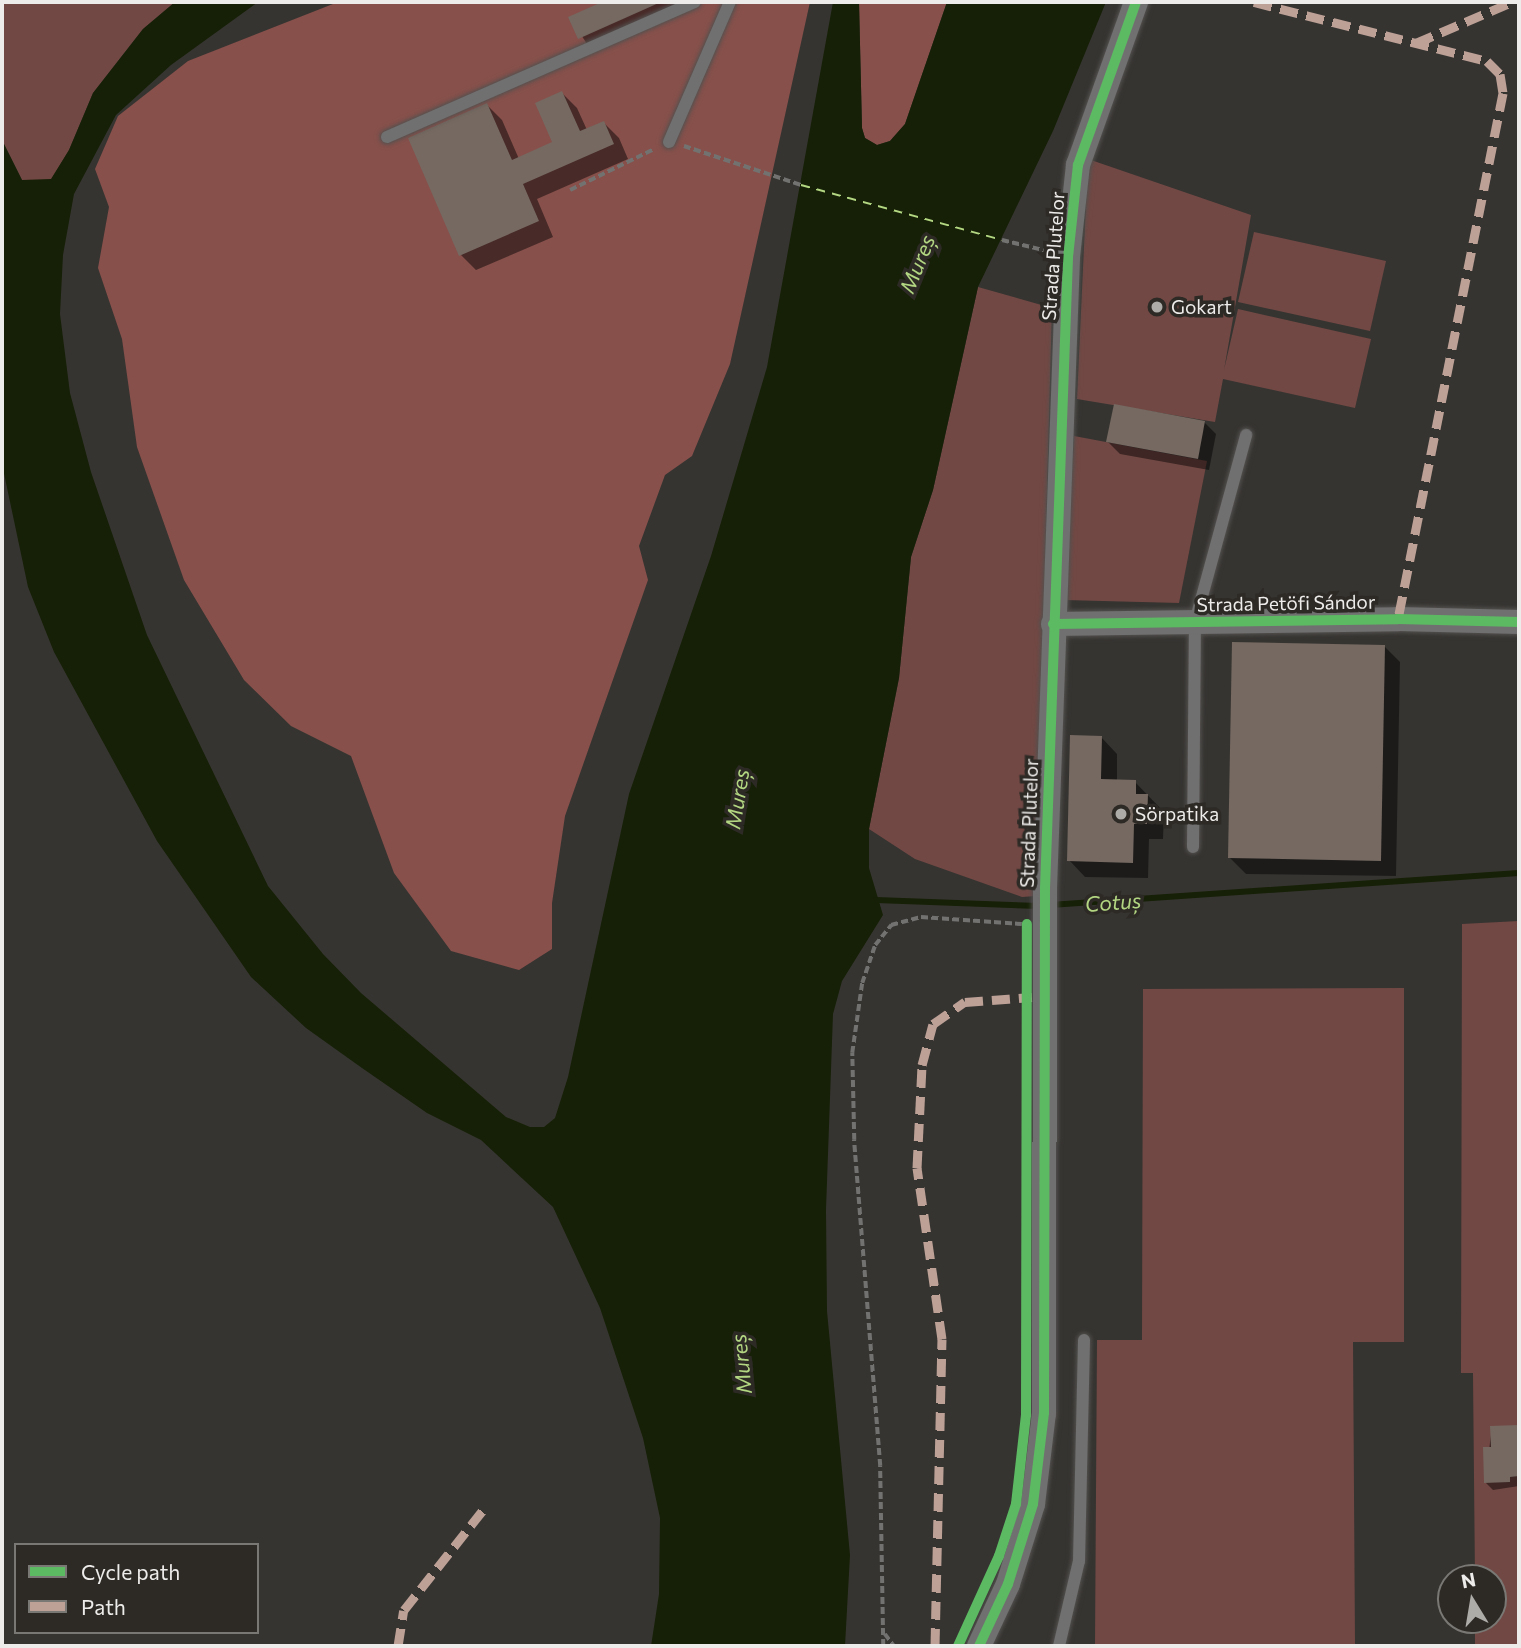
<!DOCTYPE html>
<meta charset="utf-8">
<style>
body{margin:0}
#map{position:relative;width:1521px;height:1648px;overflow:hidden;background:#363431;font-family:Commissioner,sans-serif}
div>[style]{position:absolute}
.green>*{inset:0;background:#724844}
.forest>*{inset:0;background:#87504b}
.water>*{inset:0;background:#162006}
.shadow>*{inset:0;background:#0007}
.stream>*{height:6px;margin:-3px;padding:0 3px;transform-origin:3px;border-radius:3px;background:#162006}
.ferry>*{height:2px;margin-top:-1px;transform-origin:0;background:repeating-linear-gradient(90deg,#b2d681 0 9px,transparent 0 16px)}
.building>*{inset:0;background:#756961}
.path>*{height:3.5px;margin-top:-1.75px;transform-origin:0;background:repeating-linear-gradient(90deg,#727271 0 7px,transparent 0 10.5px)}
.roads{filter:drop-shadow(0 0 2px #53514f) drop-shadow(0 0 2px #53514f)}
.service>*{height:12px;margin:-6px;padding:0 6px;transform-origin:6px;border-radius:6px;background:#717070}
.minor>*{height:24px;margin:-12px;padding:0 12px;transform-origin:12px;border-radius:12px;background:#717070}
.quiet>*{height:9px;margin-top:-4.5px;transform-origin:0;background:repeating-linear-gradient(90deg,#bda197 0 18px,transparent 0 27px)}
.cycleway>*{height:10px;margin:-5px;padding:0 5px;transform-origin:5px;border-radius:5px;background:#5cba63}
.dots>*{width:19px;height:19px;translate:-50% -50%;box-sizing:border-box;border:4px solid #2d2a26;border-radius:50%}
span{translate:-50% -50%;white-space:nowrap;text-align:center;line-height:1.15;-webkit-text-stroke:7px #2d2a26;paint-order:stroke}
.street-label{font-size:19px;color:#eeecea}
.poi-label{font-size:19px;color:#eeecea}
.left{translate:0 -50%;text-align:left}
.water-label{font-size:21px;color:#b2d681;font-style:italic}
.frame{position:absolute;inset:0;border:4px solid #eeecea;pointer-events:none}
.legend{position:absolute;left:14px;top:1543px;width:245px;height:91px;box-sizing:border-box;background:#2d2a26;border:2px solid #7a7874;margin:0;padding:9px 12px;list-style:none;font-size:21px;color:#eeecea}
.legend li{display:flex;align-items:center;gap:14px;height:35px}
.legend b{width:35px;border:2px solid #7a7874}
.north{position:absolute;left:1437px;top:1564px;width:70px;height:70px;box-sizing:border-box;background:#2d2a26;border:2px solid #7a7874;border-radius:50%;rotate:349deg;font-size:19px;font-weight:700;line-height:28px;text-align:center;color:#eeecea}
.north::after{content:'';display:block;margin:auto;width:24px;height:32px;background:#aeaca9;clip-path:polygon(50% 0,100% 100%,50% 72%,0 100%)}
</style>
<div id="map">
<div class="green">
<div style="clip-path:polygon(2px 2px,175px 2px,143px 29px,93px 93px,69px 150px,51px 180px,22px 180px,2px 140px)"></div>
<div style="clip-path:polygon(1088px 159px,1251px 215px,1224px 370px,1238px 309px,1371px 339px,1355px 408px,1223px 379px,1215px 422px,1077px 399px)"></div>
<div style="clip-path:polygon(1254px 232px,1386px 261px,1370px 331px,1238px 302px)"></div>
<div style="clip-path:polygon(978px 287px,1052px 308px,1036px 896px,1022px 897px,915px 859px,869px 829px,899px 678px,911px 557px,933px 490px)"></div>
<div style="clip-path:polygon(1074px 436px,1207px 461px,1179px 603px,1065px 600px)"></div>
<div style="clip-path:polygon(1519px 921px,1519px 1646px,1475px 1646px,1475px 1620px,1493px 1620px,1493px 1578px,1475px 1578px,1473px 1373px,1461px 1373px,1462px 924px)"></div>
<div style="clip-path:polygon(1404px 988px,1404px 1342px,1353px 1342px,1355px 1646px,1095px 1646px,1097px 1340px,1142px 1340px,1143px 989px)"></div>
</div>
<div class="forest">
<div style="clip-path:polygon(338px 2px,810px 2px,730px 364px,692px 456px,665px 475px,639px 546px,648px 580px,565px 816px,552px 903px,552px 949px,519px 970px,451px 951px,394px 873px,351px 756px,291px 726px,244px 680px,184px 580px,137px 447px,122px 339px,98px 268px,109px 207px,95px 169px,118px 116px,188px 61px)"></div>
<div style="clip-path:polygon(859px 2px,947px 2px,905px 124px,890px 141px,877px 145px,865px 138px,862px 128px)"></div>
</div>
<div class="water">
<div style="clip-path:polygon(175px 2px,258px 2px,171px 65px,116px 115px,74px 194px,63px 255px,60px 314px,70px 393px,91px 472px,147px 635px,268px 886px,323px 954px,361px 993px,506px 1117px,530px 1127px,544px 1127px,555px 1118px,568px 1077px,629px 794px,711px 556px,767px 367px,833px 2px,859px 2px,862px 128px,865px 138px,877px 145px,890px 141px,905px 124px,947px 2px,1106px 2px,1053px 131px,978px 287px,933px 490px,911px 557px,899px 678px,869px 829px,869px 868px,883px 915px,842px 981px,833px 1014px,826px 1210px,827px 1311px,850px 1555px,845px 1646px,651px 1646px,659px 1594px,660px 1518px,643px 1438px,600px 1308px,553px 1207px,481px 1140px,427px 1113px,362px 1068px,306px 1028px,251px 977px,157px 841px,54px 652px,28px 587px,2px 464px,2px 140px,22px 180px,51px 179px,69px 150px,93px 93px,143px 29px)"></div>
</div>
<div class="shadow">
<div style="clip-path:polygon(606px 2px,675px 2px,679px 11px,591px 50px,570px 18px)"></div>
<div style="clip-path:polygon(562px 93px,577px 108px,587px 130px,604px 123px,619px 138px,628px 159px,537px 199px,553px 237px,476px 270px,461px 255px,487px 105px,502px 120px,519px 159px,555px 143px)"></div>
<div style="clip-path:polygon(1204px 422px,1216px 434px,1209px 470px,1120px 454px,1108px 442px)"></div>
<div style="clip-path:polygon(1384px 646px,1400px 662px,1396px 876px,1246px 874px,1229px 857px)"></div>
<div style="clip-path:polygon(1101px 737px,1117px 754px,1117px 781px,1135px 782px,1164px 812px,1163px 839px,1149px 839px,1148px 878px,1085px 877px,1069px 860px)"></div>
<div style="clip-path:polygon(1492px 1427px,1519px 1427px,1519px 1486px,1493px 1490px,1485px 1482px)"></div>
</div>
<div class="stream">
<div style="left:876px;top:900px;width:163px;rotate:2.1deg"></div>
<div style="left:1050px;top:905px;width:470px;rotate:-3.9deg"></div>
</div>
<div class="ferry">
<div style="left:801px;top:185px;width:208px;rotate:15.3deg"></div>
</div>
<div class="building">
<div style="clip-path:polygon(602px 2px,661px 2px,578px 39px,568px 17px)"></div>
<div style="clip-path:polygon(562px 91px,580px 131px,604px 121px,614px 144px,523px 184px,539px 221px,459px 256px,408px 138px,487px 103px,512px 160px,552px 142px,535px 103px)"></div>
<div style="clip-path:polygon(1114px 404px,1205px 421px,1198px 459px,1106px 442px)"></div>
<div style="clip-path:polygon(1232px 642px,1385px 645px,1381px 861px,1228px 858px)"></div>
<div style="clip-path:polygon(1070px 735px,1102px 736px,1101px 779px,1136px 780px,1136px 794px,1148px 794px,1147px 824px,1134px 824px,1133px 863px,1067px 861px)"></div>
<div style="clip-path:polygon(1519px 1425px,1519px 1476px,1510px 1477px,1510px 1482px,1484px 1483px,1483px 1447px,1491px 1447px,1490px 1426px)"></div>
</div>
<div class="path">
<div style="left:684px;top:146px;width:123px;rotate:18.4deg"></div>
<div style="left:570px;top:190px;width:93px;rotate:-26deg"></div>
<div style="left:1002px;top:240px;width:46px;rotate:13.7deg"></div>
<div style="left:885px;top:1634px;width:15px;rotate:53deg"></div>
<div style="left:883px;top:1646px;width:180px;rotate:-91deg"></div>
<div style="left:880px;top:1466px;width:327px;rotate:-94.6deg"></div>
<div style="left:854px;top:1140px;width:87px;rotate:-91.3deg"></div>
<div style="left:852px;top:1053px;width:71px;rotate:-81.9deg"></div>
<div style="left:862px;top:983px;width:40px;rotate:-71.1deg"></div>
<div style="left:875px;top:945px;width:26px;rotate:-51deg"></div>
<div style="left:891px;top:925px;width:31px;rotate:-15deg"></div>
<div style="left:921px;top:917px;width:101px;rotate:4deg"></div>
</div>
<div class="roads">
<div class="service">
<div style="left:387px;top:137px;width:336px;rotate:-23.7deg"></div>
<div style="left:669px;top:142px;width:153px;rotate:-66.5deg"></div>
<div style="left:1193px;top:847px;width:225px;rotate:-89.5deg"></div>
<div style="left:1195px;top:622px;width:194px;rotate:-74.7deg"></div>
<div style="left:1059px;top:1646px;width:87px;rotate:-76.8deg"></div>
<div style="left:1079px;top:1561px;width:221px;rotate:-88.7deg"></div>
</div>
<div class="minor">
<div style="left:1053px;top:624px;width:345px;rotate:-0.8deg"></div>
<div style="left:1398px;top:619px;width:121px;rotate:1.4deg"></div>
<div style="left:979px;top:1646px;width:68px;rotate:-64.9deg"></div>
<div style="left:1008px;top:1584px;width:84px;rotate:-72.6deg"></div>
<div style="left:1033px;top:1504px;width:92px;rotate:-83.1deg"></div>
<div style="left:1044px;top:1413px;width:525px;rotate:-89.89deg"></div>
<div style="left:1045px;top:888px;width:631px;rotate:-87.91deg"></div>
<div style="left:1068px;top:257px;width:93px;rotate:-83.8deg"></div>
<div style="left:1078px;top:165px;width:173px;rotate:-70.4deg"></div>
</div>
</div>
<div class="quiet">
<div style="left:1254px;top:2px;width:240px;rotate:14.2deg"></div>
<div style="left:1487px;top:61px;width:18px;rotate:45deg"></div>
<div style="left:1500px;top:74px;width:19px;rotate:81deg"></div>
<div style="left:1503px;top:93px;width:536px;rotate:101.29deg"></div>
<div style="left:1416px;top:43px;width:104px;rotate:-23.1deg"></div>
<div style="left:398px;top:1646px;width:36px;rotate:-81deg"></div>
<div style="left:404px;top:1610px;width:134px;rotate:-51.7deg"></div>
<div style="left:935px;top:1646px;width:307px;rotate:-88.7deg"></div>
<div style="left:942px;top:1339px;width:173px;rotate:-98.3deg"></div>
<div style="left:917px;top:1168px;width:103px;rotate:-87.2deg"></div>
<div style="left:922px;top:1065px;width:42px;rotate:-75deg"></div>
<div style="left:933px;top:1024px;width:39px;rotate:-35deg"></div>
<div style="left:965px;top:1002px;width:67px;rotate:-4.3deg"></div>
</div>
<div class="cycleway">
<div style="left:1053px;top:624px;width:345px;rotate:-0.8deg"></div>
<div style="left:1398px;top:619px;width:121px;rotate:1.4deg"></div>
<div style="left:958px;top:1646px;width:99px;rotate:-65.5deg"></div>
<div style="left:999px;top:1556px;width:55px;rotate:-71.9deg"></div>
<div style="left:1016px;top:1504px;width:90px;rotate:-83.6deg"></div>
<div style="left:1026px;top:1415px;width:491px;rotate:-89.9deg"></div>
<div style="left:979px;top:1646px;width:68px;rotate:-64.9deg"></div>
<div style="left:1008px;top:1584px;width:84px;rotate:-72.6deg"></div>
<div style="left:1033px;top:1504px;width:92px;rotate:-83.1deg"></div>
<div style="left:1044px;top:1413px;width:525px;rotate:-89.89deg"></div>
<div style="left:1045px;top:888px;width:631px;rotate:-87.91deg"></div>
<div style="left:1068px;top:257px;width:93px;rotate:-83.8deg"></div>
<div style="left:1078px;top:165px;width:173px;rotate:-70.4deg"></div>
</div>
<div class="dots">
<div style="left:1157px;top:307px;background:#aeaca9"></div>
<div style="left:1121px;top:814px;background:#aeaca9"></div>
</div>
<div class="street-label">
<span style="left:1053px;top:256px;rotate:-86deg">Strada Plutelor</span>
<span style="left:1286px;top:603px;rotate:-1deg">Strada Petöfi Sándor</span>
<span style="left:1029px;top:823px;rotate:-88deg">Strada Plutelor</span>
</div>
<div class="poi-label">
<span class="left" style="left:1171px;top:307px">Gokart</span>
<span class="left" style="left:1135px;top:814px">Sörpatika</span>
</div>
<div class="water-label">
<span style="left:917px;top:264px;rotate:-68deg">Mureș</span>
<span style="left:737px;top:799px;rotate:-81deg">Mureș</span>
<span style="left:1113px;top:902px;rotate:-4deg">Cotuș</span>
<span style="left:741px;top:1364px;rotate:-96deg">Mureș</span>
</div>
<div class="frame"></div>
<ul class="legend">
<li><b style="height:9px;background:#5cba63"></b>Cycle path</li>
<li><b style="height:9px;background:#bda197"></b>Path</li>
</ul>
<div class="north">N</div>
</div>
